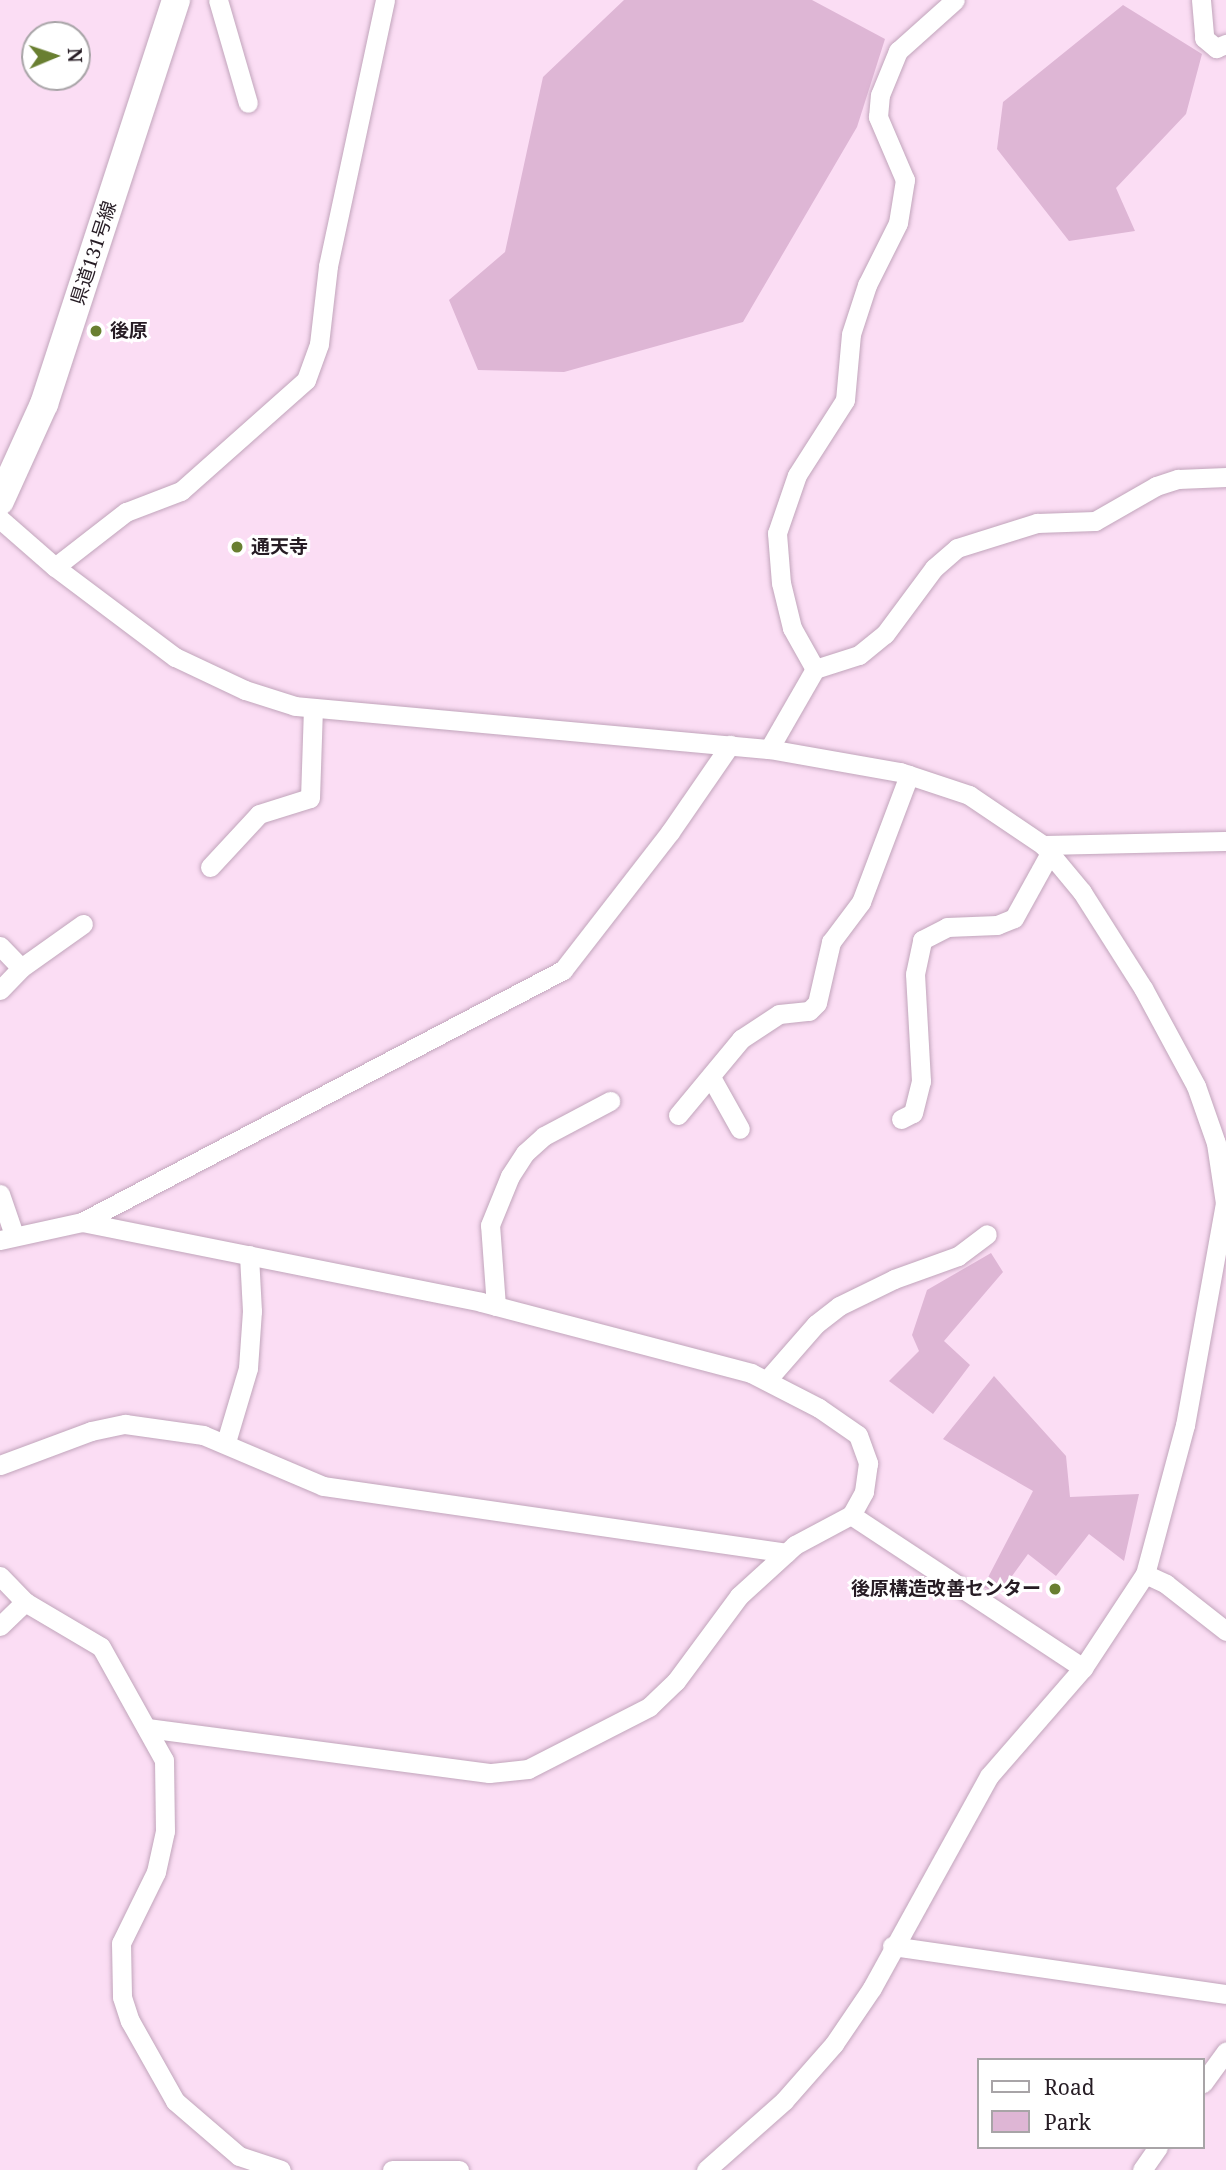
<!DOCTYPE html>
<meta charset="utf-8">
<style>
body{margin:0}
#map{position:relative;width:1226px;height:2170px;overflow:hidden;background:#fbddf4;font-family:"Noto Serif","Noto Sans JP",serif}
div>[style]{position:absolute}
.green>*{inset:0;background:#deb6d5}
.roads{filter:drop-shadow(0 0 2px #c1a5bb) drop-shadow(0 0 2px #c1a5bb)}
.minor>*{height:19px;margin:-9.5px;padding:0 9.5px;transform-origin:9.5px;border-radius:9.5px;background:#fff}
.secondary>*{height:28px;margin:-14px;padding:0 14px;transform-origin:14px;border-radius:14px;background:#fff}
.dots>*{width:19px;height:19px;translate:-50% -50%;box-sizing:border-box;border:4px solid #fff;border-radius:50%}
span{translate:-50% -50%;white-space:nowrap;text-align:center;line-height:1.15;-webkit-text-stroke:6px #fff;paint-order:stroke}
.street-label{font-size:19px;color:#261c24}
.poi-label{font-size:19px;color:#261c24;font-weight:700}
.left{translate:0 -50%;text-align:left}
.right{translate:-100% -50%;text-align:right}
.legend{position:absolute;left:977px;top:2058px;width:228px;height:91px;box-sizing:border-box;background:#fff;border:2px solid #a8a4a7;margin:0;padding:9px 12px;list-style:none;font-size:21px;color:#261c24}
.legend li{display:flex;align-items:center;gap:14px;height:35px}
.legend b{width:35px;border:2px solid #a8a4a7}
.north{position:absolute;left:21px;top:21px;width:70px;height:70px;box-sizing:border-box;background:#fff;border:2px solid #a8a4a7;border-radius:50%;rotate:88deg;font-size:19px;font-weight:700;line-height:28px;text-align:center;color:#261c24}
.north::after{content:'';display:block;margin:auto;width:24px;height:32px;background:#697f31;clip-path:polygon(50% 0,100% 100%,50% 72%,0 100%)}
</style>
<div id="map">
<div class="green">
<div style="clip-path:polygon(624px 0,812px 0,885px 39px,857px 127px,743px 322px,564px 372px,478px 370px,449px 300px,505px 252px,543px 77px)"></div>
<div style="clip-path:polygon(1123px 5px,1202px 54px,1186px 114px,1116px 188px,1135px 231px,1069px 241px,997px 149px,1003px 102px)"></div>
<div style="clip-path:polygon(991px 1253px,1003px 1272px,944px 1341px,970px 1365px,933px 1414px,889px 1381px,919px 1351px,912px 1335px,927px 1290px)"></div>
<div style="clip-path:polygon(994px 1376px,1066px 1456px,1070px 1497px,1139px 1494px,1124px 1561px,1089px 1534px,1056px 1576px,1028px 1554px,999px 1594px,983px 1587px,1033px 1491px,943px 1439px)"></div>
</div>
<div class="roads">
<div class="minor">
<div style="left:218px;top:0;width:107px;rotate:73.8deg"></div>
<div style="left:1201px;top:0;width:38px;rotate:85deg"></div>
<div style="left:1204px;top:38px;width:16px;rotate:40deg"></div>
<div style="left:1216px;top:48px;width:11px;rotate:-22deg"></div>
<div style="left:0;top:519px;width:73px;rotate:41.1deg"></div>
<div style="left:55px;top:567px;width:150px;rotate:36.9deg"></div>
<div style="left:175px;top:657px;width:77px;rotate:25.2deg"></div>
<div style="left:245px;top:690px;width:52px;rotate:17.7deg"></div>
<div style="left:295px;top:706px;width:476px;rotate:5.2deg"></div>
<div style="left:769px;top:749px;width:133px;rotate:10deg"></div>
<div style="left:900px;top:772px;width:73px;rotate:18.4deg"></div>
<div style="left:969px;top:795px;width:89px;rotate:34deg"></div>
<div style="left:1043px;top:845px;width:61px;rotate:50.3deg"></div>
<div style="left:1082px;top:892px;width:114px;rotate:57.6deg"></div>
<div style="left:1143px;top:988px;width:111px;rotate:61.6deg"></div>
<div style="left:1196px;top:1086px;width:60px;rotate:70.7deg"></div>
<div style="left:1216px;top:1143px;width:61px;rotate:81.5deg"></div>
<div style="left:1225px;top:1203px;width:226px;rotate:100.2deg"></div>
<div style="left:1185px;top:1425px;width:154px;rotate:105deg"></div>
<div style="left:1145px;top:1574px;width:113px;rotate:123.4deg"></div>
<div style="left:1083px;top:1668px;width:143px;rotate:131deg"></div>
<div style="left:989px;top:1776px;width:242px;rotate:118.9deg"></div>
<div style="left:872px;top:1988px;width:68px;rotate:124.2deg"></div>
<div style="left:834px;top:2044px;width:76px;rotate:131.3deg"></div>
<div style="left:784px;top:2101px;width:104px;rotate:138.5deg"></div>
<div style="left:55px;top:567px;width:90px;rotate:-37.8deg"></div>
<div style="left:126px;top:512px;width:59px;rotate:-20.9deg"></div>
<div style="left:181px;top:491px;width:167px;rotate:-41.6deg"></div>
<div style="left:306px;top:380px;width:38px;rotate:-70deg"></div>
<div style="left:319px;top:344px;width:79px;rotate:-83.4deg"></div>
<div style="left:328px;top:266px;width:272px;rotate:-77.9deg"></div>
<div style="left:815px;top:669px;width:47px;rotate:-119.3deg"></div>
<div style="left:792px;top:628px;width:46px;rotate:-103.7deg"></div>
<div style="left:781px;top:583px;width:50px;rotate:-94.6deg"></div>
<div style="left:777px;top:533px;width:61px;rotate:-71deg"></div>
<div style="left:797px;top:475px;width:89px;rotate:-57.4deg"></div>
<div style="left:845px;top:400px;width:66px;rotate:-84.8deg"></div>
<div style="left:851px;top:334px;width:52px;rotate:-71.9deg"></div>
<div style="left:867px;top:285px;width:69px;rotate:-63.4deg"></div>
<div style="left:898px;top:223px;width:44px;rotate:-80.8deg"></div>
<div style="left:905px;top:180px;width:69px;rotate:-113.2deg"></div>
<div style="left:878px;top:117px;width:22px;rotate:-85deg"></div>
<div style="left:880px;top:95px;width:48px;rotate:-67.8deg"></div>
<div style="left:898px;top:51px;width:76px;rotate:-41.8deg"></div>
<div style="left:769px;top:749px;width:92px;rotate:-60.1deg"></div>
<div style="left:815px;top:669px;width:46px;rotate:-17.7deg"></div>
<div style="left:859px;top:655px;width:33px;rotate:-39deg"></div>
<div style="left:885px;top:634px;width:82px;rotate:-53.4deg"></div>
<div style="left:934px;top:568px;width:30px;rotate:-41deg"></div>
<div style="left:957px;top:548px;width:84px;rotate:-17.4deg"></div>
<div style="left:1037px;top:523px;width:58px;rotate:-2deg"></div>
<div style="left:1095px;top:521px;width:70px;rotate:-29.8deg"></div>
<div style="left:1156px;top:486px;width:23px;rotate:-18deg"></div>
<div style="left:1178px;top:479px;width:48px;rotate:-2.4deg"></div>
<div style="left:1043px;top:845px;width:183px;rotate:-1.3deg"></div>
<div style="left:210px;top:867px;width:72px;rotate:-47.2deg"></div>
<div style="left:259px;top:814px;width:53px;rotate:-17.4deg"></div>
<div style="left:310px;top:798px;width:89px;rotate:-88.1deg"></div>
<div style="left:0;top:946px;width:30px;rotate:46deg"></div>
<div style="left:0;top:990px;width:30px;rotate:-46deg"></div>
<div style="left:21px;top:968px;width:76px;rotate:-35.4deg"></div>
<div style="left:712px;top:1079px;width:57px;rotate:60.8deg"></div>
<div style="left:678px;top:1115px;width:99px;rotate:-50.3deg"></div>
<div style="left:741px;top:1039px;width:45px;rotate:-33.3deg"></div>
<div style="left:779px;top:1014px;width:30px;rotate:-6deg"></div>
<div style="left:809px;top:1011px;width:11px;rotate:-45deg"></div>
<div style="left:817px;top:1003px;width:63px;rotate:-77.1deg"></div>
<div style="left:831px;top:942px;width:50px;rotate:-53.1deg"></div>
<div style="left:861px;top:902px;width:136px;rotate:-69.3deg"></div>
<div style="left:901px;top:1119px;width:13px;rotate:-27deg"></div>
<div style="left:913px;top:1113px;width:33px;rotate:-76deg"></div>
<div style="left:921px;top:1081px;width:107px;rotate:-93.2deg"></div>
<div style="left:915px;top:974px;width:35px;rotate:-78deg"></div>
<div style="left:922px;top:940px;width:28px;rotate:-27deg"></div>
<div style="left:947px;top:927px;width:50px;rotate:-2.3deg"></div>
<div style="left:997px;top:925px;width:18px;rotate:-22deg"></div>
<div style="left:1014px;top:918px;width:74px;rotate:-61deg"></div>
<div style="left:0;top:1194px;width:43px;rotate:71.1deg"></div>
<div style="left:82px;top:1222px;width:407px;rotate:11.3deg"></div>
<div style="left:481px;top:1302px;width:279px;rotate:14.7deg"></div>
<div style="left:751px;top:1373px;width:76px;rotate:27.2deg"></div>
<div style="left:819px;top:1408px;width:47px;rotate:34.7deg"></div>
<div style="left:858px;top:1435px;width:30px;rotate:70deg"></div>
<div style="left:868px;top:1463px;width:29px;rotate:98deg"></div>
<div style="left:864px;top:1492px;width:26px;rotate:119deg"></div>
<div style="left:851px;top:1515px;width:64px;rotate:151.8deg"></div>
<div style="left:795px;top:1545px;width:76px;rotate:137.7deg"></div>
<div style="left:739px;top:1596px;width:106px;rotate:126.5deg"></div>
<div style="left:676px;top:1681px;width:37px;rotate:136deg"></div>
<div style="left:649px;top:1707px;width:136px;rotate:152.9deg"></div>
<div style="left:528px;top:1769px;width:39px;rotate:174deg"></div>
<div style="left:489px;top:1773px;width:345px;rotate:-172.5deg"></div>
<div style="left:0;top:1240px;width:84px;rotate:-12.4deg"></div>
<div style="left:82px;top:1222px;width:543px;rotate:-27.65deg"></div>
<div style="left:563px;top:970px;width:175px;rotate:-52.2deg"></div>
<div style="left:670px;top:832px;width:106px;rotate:-55.4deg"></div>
<div style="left:496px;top:1306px;width:81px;rotate:-94.2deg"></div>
<div style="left:490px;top:1225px;width:53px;rotate:-67.8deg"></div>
<div style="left:510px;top:1176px;width:27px;rotate:-57deg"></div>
<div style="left:525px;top:1153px;width:25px;rotate:-42deg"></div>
<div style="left:544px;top:1136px;width:75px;rotate:-27.9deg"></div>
<div style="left:767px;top:1380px;width:74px;rotate:-48.8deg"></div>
<div style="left:816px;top:1324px;width:29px;rotate:-38deg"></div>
<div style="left:839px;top:1306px;width:61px;rotate:-26.1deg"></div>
<div style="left:894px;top:1279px;width:68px;rotate:-19.8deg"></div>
<div style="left:958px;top:1256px;width:36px;rotate:-37deg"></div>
<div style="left:226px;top:1442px;width:77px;rotate:-73.4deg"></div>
<div style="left:248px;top:1368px;width:57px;rotate:-86deg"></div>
<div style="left:252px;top:1311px;width:56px;rotate:-93.1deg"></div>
<div style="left:0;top:1465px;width:97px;rotate:-20.5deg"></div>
<div style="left:91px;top:1431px;width:35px;rotate:-12deg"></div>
<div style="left:125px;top:1424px;width:79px;rotate:8deg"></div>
<div style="left:203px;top:1435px;width:130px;rotate:23deg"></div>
<div style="left:323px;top:1486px;width:468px;rotate:8.2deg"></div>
<div style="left:851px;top:1515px;width:278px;rotate:33.4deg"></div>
<div style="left:1145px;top:1574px;width:23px;rotate:25deg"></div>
<div style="left:1166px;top:1584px;width:76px;rotate:38.1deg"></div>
<div style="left:0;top:1576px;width:36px;rotate:46deg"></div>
<div style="left:25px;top:1602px;width:88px;rotate:30.6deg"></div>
<div style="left:101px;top:1647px;width:129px;rotate:60.9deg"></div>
<div style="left:164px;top:1760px;width:71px;rotate:89.2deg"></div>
<div style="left:165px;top:1831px;width:42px;rotate:102.4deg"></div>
<div style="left:156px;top:1872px;width:79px;rotate:116.2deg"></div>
<div style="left:121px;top:1943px;width:54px;rotate:88.9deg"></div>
<div style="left:122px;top:1997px;width:25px;rotate:72deg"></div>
<div style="left:130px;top:2021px;width:92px;rotate:60.6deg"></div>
<div style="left:175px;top:2101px;width:84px;rotate:40.7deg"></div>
<div style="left:239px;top:2156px;width:44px;rotate:18.4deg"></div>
<div style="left:0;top:1626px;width:35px;rotate:-44deg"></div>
<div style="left:892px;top:1946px;width:337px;rotate:8.2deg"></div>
<div style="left:1203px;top:2083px;width:39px;rotate:-54deg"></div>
<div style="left:392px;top:2170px;width:67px"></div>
<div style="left:1142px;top:2170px;width:28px;rotate:-55deg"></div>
</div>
<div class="secondary">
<div style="left:0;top:501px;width:107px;rotate:-65.6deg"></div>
<div style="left:44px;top:404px;width:425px;rotate:-71.9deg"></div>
</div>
</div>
<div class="dots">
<div style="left:96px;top:331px;background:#697f31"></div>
<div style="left:237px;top:547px;background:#697f31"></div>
<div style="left:1055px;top:1589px;background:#697f31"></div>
</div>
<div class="street-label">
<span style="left:94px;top:253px;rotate:-72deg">県道131号線</span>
</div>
<div class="poi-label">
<span class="left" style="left:110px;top:331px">後原</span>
<span class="left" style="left:251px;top:547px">通天寺</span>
<span class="right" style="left:1041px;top:1589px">後原構造改善センター</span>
</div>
<ul class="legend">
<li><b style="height:9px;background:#fff"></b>Road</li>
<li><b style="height:19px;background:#deb6d5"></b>Park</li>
</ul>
<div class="north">N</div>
</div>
